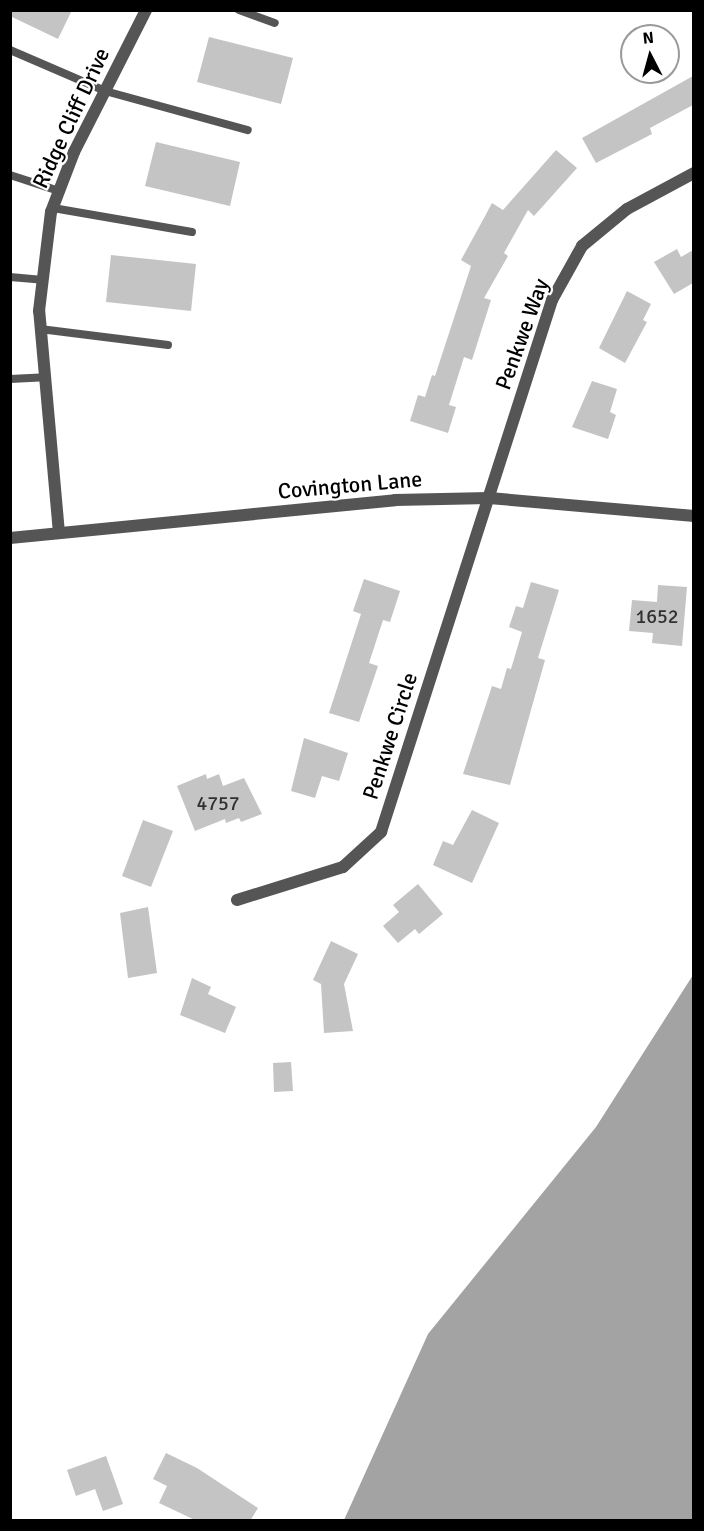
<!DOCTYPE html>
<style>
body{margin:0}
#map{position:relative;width:704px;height:1531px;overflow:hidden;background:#fff;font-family:Signika,sans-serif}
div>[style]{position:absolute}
.water>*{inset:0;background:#a3a3a3}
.building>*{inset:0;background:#c4c4c4}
.service>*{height:8px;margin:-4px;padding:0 4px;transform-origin:4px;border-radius:4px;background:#555}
.minor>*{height:12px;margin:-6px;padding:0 6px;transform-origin:6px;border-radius:6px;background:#555}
span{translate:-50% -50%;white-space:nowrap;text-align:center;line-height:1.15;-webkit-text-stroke:4.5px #fff;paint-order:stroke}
.number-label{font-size:20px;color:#313131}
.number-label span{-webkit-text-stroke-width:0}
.street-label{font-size:22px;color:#000}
.frame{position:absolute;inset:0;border:12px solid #000;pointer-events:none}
.north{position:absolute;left:620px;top:24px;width:60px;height:60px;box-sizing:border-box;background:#fff;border:2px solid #999;border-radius:50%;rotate:354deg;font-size:16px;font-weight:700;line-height:24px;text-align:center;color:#000}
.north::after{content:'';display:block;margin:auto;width:21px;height:27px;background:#000;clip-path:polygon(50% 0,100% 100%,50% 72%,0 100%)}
</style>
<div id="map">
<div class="water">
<div style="clip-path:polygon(693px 975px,693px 1520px,344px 1520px,428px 1334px,596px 1127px)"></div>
</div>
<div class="building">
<div style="clip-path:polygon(10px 10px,72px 10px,58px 39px,10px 16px)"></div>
<div style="clip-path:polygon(209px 37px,293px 58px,281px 104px,197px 82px)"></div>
<div style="clip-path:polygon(693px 76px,693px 105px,650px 128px,652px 134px,596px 163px,582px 138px)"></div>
<div style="clip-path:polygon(156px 142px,240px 162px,230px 206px,145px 186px)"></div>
<div style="clip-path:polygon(556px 150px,577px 168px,534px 216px,528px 210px,504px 253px,508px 256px,484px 298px,491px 300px,472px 360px,464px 357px,449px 405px,456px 407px,448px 433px,410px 421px,418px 395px,425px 397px,432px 375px,435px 376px,471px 266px,461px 260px,484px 218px,492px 203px,503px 210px)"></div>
<div style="clip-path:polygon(677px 249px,681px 257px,693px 250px,693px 283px,674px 294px,654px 262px)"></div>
<div style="clip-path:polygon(111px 255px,196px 264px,191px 311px,106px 302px)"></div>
<div style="clip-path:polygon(627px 291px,651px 304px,643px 320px,647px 322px,625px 363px,599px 348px)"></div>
<div style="clip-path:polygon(592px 381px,617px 389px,610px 412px,616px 415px,608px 439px,572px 427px)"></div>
<div style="clip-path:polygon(364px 579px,400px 591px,390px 622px,383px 620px,369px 663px,378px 666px,359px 722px,329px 713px,361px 614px,353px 611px)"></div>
<div style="clip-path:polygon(531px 582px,559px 590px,538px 658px,545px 660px,510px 785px,463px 774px,492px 686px,501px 689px,507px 668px,511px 669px,522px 632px,509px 627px,516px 606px,523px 608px)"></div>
<div style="clip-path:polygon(658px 585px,687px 587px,682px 646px,652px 643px,653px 633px,629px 631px,632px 600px,657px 602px)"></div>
<div style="clip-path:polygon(304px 738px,348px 753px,339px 781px,322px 776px,315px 798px,291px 791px)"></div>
<div style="clip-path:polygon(206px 774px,207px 779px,219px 774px,223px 786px,244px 778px,262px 814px,241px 822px,239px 818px,226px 823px,225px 819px,195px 831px,177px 786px)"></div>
<div style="clip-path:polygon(472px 810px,499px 823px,472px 883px,433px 865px,443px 841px,453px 845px)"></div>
<div style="clip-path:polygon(143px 820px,173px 831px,151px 887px,122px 876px)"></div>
<div style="clip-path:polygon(418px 884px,443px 914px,419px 934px,415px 929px,398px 943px,383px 926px,399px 912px,393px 905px)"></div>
<div style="clip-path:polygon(148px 907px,157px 973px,128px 978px,120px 913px)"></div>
<div style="clip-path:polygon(331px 941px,358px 954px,344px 984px,353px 1031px,324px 1033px,321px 984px,313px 980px)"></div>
<div style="clip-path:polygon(192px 978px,211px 987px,208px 994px,236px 1007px,225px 1033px,180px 1015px)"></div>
<div style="clip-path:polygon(291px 1062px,293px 1091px,274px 1092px,273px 1063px)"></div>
<div style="clip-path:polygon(166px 1453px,197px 1468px,258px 1508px,250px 1521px,197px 1521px,159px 1503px,167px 1486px,153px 1479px)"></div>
<div style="clip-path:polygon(106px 1456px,123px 1504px,103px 1511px,95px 1489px,76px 1496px,67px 1470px)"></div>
</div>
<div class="service">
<div style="left:239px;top:10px;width:38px;rotate:20deg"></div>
<div style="left:10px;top:50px;width:103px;rotate:23.3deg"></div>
<div style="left:105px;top:91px;width:148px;rotate:15.3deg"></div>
<div style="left:10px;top:175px;width:52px;rotate:18.1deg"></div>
<div style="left:53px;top:208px;width:141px;rotate:9.8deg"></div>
<div style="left:10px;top:277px;width:33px;rotate:5deg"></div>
<div style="left:40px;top:329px;width:129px;rotate:7.1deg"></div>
<div style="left:10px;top:379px;width:35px;rotate:-3deg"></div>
</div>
<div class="minor">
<div style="left:59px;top:533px;width:223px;rotate:-95.1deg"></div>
<div style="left:39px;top:311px;width:100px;rotate:-83.1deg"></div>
<div style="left:51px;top:212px;width:64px;rotate:-69deg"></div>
<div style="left:74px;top:152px;width:159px;rotate:-63.1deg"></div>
<div style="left:10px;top:538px;width:387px;rotate:-5.6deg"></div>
<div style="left:395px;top:500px;width:94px;rotate:-1.2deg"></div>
<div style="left:489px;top:498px;width:206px;rotate:5deg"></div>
<div style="left:237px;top:900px;width:111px;rotate:-17.3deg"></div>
<div style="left:343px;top:867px;width:52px;rotate:-42.6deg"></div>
<div style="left:381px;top:832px;width:559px;rotate:-72.18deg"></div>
<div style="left:552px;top:300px;width:62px;rotate:-60.9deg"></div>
<div style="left:582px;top:246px;width:58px;rotate:-39.4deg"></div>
<div style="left:627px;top:209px;width:76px;rotate:-28.2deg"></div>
</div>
<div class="number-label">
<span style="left:657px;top:616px">1652</span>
<span style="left:218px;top:803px">4757</span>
</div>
<div class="street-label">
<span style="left:71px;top:118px;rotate:-65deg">Ridge Cliff Drive</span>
<span style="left:522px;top:334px;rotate:-70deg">Penkwe Way</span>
<span style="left:350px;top:485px;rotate:-5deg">Covington Lane</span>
<span style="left:390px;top:736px;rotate:-72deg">Penkwe Circle</span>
</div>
<div class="frame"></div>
<div class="north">N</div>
</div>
